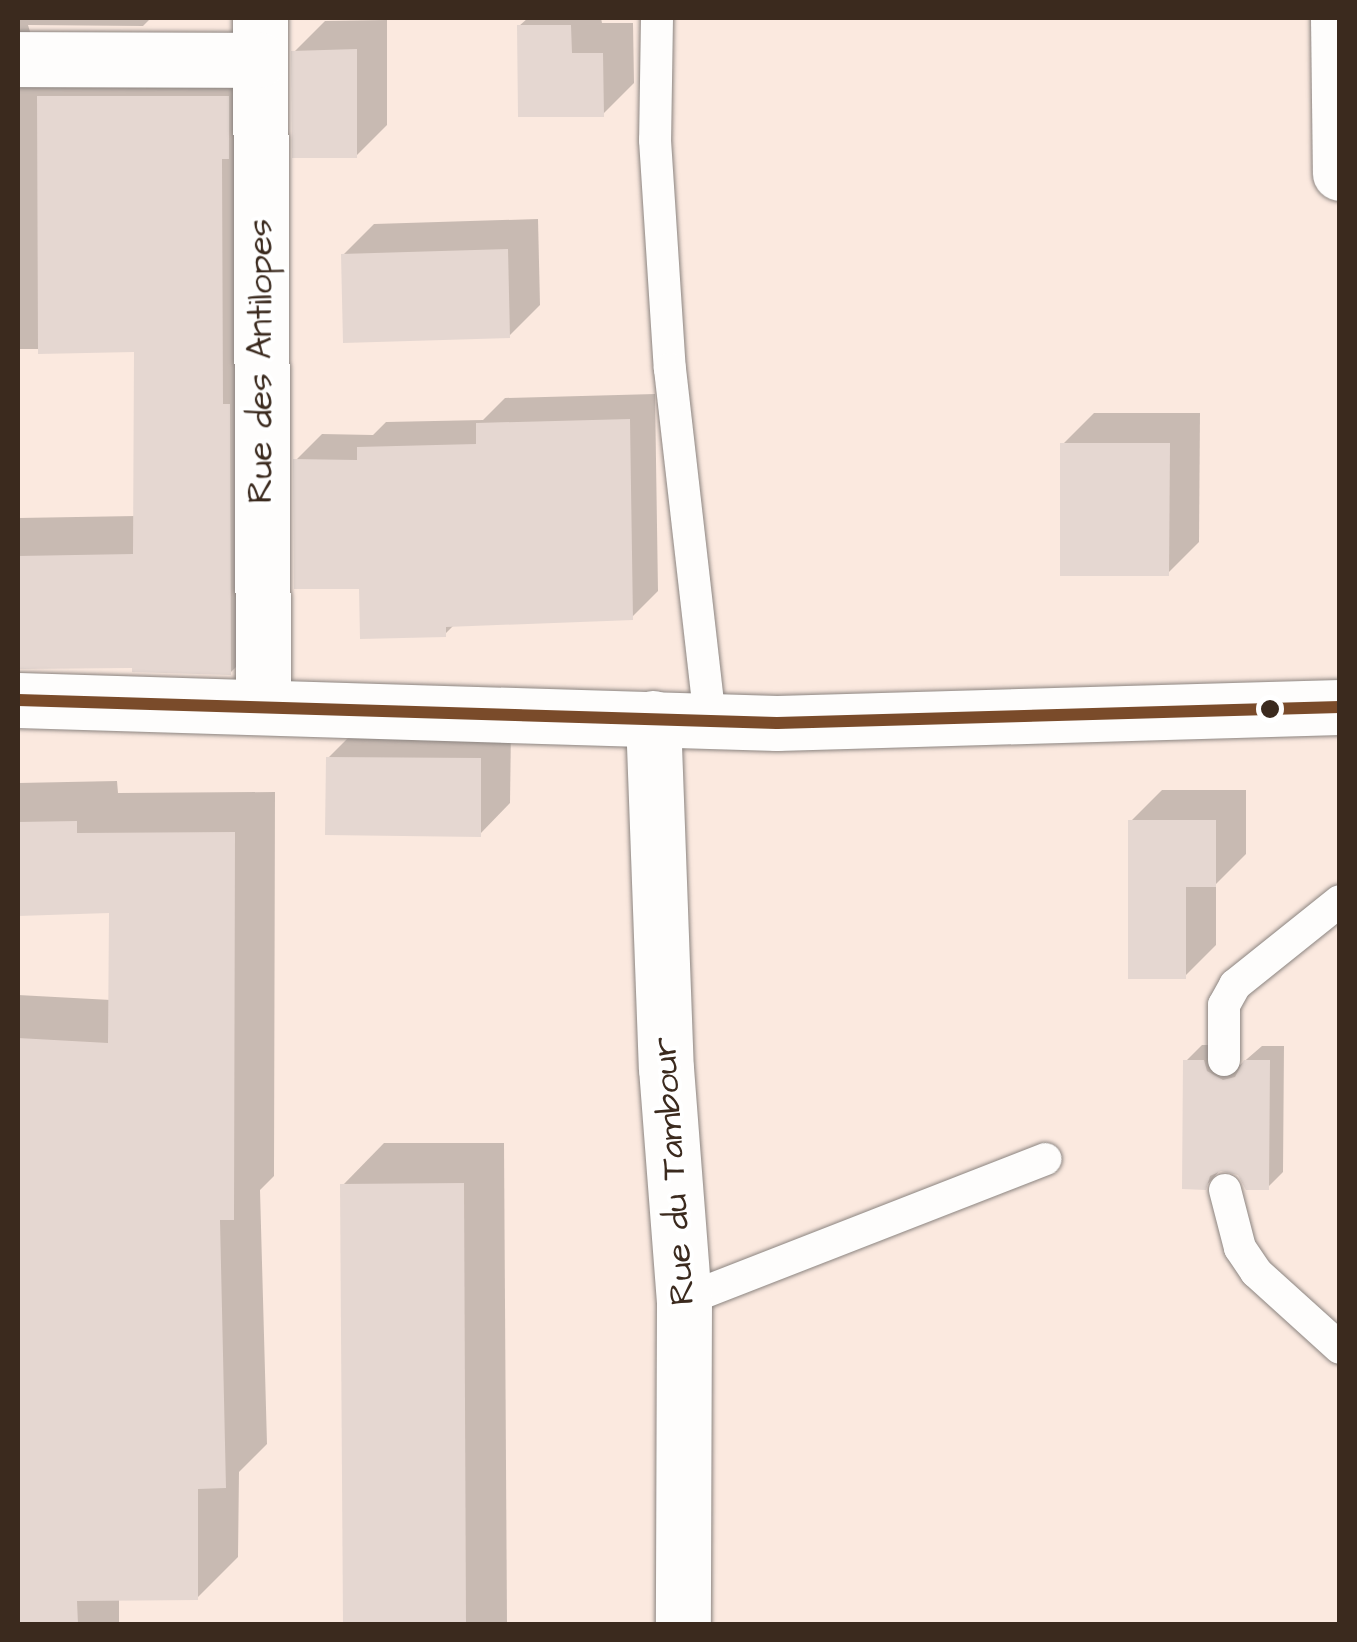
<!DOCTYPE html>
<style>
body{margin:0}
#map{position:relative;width:1357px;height:1642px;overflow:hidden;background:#f8f0ec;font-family:"Architects Daughter",sans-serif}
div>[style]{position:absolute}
.built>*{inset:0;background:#fbe9df}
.shadow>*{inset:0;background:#0003}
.building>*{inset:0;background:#e5d7d1}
.roads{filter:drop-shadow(0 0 2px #8b8480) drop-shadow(0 0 2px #8b8480)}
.lane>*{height:32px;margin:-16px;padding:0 16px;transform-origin:16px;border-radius:16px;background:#fefdfc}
.street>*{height:55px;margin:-27.5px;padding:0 27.5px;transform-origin:27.5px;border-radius:27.5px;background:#fefdfc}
.secondary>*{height:55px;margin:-27.5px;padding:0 27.5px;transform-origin:27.5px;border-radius:27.5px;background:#fefdfc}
.bus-1>*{height:12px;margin:-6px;padding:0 6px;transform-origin:6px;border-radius:6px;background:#7a4b2a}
.dots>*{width:28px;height:28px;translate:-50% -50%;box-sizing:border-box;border:5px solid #fff;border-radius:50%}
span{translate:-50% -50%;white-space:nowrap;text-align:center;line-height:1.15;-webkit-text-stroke:8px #fff;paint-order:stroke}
.street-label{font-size:35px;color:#3b2a1e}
.frame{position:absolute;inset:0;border:20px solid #3b2a1e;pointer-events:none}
</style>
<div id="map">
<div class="built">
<div style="clip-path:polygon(18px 18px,1339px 18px,1339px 1624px,18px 1624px)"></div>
</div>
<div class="shadow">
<div style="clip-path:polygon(18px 18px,151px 18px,143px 26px,28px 25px,31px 35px,268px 56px,270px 633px,230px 673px,135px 666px,18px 667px,18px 518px,136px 516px,137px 349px,18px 349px)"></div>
<div style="clip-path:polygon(528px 18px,601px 18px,602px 23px,633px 23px,634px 83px,603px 114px,519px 26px)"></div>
<div style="clip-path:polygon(387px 20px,387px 125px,356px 156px,294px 52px,325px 21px)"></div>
<div style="clip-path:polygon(538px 219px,540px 305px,509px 336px,343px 255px,374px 224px)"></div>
<div style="clip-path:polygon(655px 394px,658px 591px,632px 617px,455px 624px,445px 634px,362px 586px,296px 460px,322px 434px,373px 435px,386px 422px,483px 420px,505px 398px)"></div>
<div style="clip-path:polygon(1094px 413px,1200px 413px,1199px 542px,1168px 573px,1063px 444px)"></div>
<div style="clip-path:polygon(359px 727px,511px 728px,510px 803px,480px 834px,328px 758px)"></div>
<div style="clip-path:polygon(117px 781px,118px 793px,275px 792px,274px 1176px,260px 1190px,267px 1444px,239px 1472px,238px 1557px,197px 1598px,119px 1598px,119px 1624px,18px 1624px,18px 995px,111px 1000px,111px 911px,18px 913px,18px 783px)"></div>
<div style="clip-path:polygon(1162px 790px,1246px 790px,1246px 854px,1216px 884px,1216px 945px,1185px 976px,1131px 821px)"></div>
<div style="clip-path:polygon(1202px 1045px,1219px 1045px,1222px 1055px,1240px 1065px,1262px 1046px,1284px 1046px,1283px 1172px,1268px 1187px,1222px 1168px,1205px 1187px,1186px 1061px)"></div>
<div style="clip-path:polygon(384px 1143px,504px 1143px,507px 1624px,345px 1624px,343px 1185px)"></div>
</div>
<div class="building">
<div style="clip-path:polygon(517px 25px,571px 25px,572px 53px,603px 53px,604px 117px,518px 117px)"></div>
<div style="clip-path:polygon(357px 49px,357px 158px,292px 158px,291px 51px)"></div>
<div style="clip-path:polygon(37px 96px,229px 96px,229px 159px,222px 159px,223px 404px,230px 404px,231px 675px,132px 672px,132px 668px,18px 669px,18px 556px,133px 554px,134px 352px,38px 354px)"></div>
<div style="clip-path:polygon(508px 249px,510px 338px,343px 343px,341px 254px)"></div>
<div style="clip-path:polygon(630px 419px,633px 620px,446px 627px,446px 637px,360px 639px,359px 589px,294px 589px,293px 459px,357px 460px,357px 447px,476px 444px,476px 423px)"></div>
<div style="clip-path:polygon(1060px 443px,1170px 443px,1169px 576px,1060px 576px)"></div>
<div style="clip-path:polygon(326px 757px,481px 758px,481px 837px,325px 835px)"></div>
<div style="clip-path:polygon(1128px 820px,1216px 820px,1216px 887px,1186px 887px,1186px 979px,1128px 979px)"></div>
<div style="clip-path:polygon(77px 821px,77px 833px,235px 832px,234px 1220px,220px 1220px,226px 1488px,198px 1489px,198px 1600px,77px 1601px,78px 1624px,18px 1624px,18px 1038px,108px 1043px,109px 913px,18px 916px,18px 822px)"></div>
<div style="clip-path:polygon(1183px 1060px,1204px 1060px,1207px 1071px,1223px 1080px,1235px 1077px,1244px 1060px,1270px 1060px,1269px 1190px,1246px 1190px,1238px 1175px,1221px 1171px,1210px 1176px,1206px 1190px,1182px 1189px)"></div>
<div style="clip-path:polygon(464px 1183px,466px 1624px,343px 1624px,340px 1184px)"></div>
</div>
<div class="roads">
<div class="lane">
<div style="left:657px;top:18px;width:122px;rotate:90.9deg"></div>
<div style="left:655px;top:140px;width:229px;rotate:86.3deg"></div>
<div style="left:670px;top:369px;width:354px;rotate:83.5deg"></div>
<div style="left:1224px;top:1060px;width:55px;rotate:-90deg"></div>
<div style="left:1224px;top:1005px;width:23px;rotate:-61deg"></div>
<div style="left:1235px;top:985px;width:134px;rotate:-38.7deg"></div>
<div style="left:1225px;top:1190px;width:60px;rotate:75.5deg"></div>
<div style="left:1240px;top:1248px;width:29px;rotate:56deg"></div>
<div style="left:1256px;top:1272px;width:113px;rotate:42.1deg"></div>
<div style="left:684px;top:1300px;width:388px;rotate:-21.3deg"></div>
</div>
<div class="street">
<div style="left:260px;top:18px;width:686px;rotate:89.75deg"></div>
<div style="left:18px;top:59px;width:241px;rotate:0.2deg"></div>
<div style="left:18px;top:700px;width:759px;rotate:1.74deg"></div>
<div style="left:777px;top:723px;width:563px;rotate:-1.63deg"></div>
<div style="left:653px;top:718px;width:350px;rotate:87.9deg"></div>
<div style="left:666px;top:1068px;width:233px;rotate:85.6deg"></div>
<div style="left:684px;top:1300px;width:324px;rotate:90.2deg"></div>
</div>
<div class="secondary">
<div style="left:1338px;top:18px;width:155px;rotate:89.3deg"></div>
</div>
</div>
<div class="bus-1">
<div style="left:18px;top:700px;width:759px;rotate:1.74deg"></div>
<div style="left:777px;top:723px;width:563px;rotate:-1.63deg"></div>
</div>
<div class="dots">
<div style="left:1270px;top:709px;background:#3b2a1e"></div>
</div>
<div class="street-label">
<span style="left:261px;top:361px;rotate:-90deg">Rue des Antilopes</span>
<span style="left:674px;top:1171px;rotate:-94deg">Rue du Tambour</span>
</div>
<div class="frame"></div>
</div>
